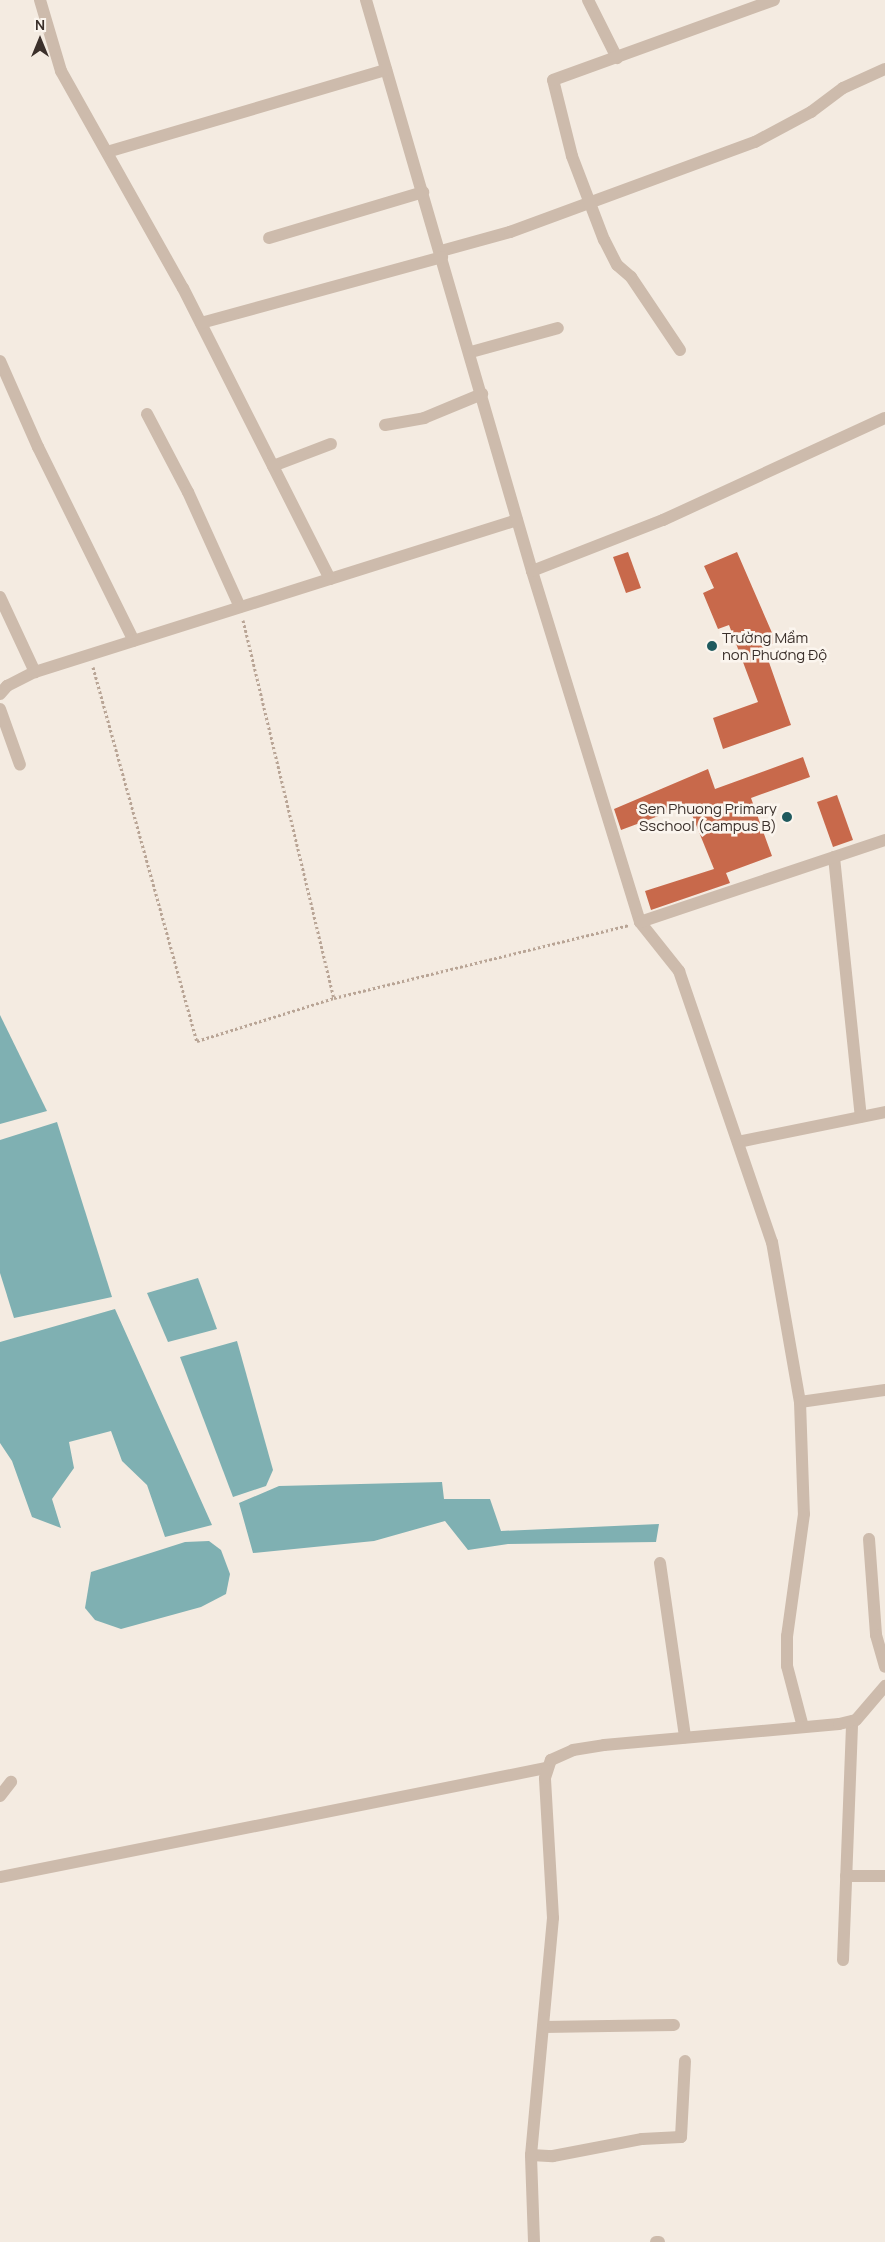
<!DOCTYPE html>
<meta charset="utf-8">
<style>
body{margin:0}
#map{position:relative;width:885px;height:2242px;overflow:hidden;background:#f4ebe1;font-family:Manrope,sans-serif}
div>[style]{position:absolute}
.water>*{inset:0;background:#7fb0b2}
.building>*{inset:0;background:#c8694b}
.path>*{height:3px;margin-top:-1.5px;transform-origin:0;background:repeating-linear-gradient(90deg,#b9a596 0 2.5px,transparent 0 5px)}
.minor>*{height:12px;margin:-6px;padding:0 6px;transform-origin:6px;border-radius:6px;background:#cdbbac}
.dots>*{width:14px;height:14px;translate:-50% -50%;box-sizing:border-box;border:2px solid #fbf5ee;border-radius:50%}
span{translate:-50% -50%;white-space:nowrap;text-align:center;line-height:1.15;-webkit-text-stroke:5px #fbf5ee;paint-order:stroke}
.poi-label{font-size:15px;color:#3b302b}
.left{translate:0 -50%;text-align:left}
.right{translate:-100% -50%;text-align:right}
.north{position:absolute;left:15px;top:15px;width:50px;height:50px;-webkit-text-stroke:4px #fbf5ee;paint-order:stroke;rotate:0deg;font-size:14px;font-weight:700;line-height:20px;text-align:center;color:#3b302b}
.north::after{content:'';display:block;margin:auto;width:18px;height:22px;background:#3b302b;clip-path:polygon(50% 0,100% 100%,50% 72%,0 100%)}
</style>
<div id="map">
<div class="water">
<div style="clip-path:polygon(0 1015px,47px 1111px,0 1124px)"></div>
<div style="clip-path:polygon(57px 1122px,112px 1297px,14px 1318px,0 1273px,0 1140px)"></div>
<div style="clip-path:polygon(198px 1278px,217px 1329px,168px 1342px,147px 1293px)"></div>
<div style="clip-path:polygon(115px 1309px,212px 1525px,165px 1537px,147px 1485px,122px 1461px,111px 1431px,69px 1442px,74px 1468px,52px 1499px,61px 1528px,32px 1517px,12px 1461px,0 1443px,0 1342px)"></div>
<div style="clip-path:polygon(237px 1341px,273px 1470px,266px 1486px,233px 1497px,180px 1357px)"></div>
<div style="clip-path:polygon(442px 1482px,444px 1499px,490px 1499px,501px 1531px,659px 1524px,656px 1542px,508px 1544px,468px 1550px,445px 1521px,374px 1541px,253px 1553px,239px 1503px,279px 1486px)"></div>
<div style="clip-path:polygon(209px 1541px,221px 1550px,230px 1574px,226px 1594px,201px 1607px,121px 1629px,95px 1620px,85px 1608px,91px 1572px,185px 1542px)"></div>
</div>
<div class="building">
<div style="clip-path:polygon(628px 552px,641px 588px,626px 593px,613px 557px)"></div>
<div style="clip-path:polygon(737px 552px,776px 642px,764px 648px,791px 725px,723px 749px,713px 718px,758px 702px,729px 625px,718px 629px,703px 593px,714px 588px,704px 566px)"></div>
<div style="clip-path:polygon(803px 757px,810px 777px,751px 798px,772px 856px,726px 873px,730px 883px,651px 910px,645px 891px,714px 869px,688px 805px,621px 830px,614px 809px,708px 769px,715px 789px)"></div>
<div style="clip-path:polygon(837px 795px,853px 840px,833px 847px,817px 802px)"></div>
</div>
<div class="path">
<div style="left:243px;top:620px;width:389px;rotate:76.5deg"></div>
<div style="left:93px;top:667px;width:388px;rotate:74.5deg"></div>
<div style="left:197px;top:1041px;width:144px;rotate:-17.4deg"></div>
<div style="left:334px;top:998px;width:303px;rotate:-13.9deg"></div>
</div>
<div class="minor">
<div style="left:40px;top:0;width:74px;rotate:73.5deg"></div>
<div style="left:61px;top:71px;width:249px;rotate:60.7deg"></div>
<div style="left:183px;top:288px;width:326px;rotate:63.2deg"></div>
<div style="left:330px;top:579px;width:196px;rotate:-17.5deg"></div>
<div style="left:366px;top:0;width:595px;rotate:73.79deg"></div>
<div style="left:532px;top:571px;width:367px;rotate:72.9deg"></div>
<div style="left:640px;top:922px;width:63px;rotate:51.5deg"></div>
<div style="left:679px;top:971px;width:287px;rotate:71.1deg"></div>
<div style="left:772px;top:1242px;width:162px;rotate:80.1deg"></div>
<div style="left:800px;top:1402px;width:86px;rotate:-8deg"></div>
<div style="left:588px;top:0;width:65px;rotate:63.4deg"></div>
<div style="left:107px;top:152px;width:291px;rotate:-16.4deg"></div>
<div style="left:269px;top:238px;width:161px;rotate:-16.6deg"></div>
<div style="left:441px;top:251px;width:72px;rotate:-15.4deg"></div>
<div style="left:510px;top:232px;width:261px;rotate:-20.2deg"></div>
<div style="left:755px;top:142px;width:64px;rotate:-28.2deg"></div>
<div style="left:811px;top:112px;width:40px;rotate:-37deg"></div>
<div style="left:843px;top:88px;width:46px;rotate:-24.3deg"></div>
<div style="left:201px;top:323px;width:250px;rotate:-15.3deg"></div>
<div style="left:680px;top:350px;width:88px;rotate:-123.9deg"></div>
<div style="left:631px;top:277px;width:18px;rotate:-139deg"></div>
<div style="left:617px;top:265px;width:28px;rotate:-117deg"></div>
<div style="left:604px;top:240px;width:90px;rotate:-110.9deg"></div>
<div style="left:572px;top:156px;width:78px;rotate:-104deg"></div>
<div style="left:553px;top:80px;width:235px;rotate:-19.9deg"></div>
<div style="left:471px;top:352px;width:90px;rotate:-15.4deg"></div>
<div style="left:0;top:361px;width:94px;rotate:66.2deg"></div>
<div style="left:38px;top:447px;width:216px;rotate:63.7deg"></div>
<div style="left:147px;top:414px;width:88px;rotate:62.3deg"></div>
<div style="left:188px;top:492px;width:126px;rotate:65.7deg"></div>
<div style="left:385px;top:425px;width:40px;rotate:-10deg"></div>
<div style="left:424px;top:418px;width:63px;rotate:-22.5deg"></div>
<div style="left:273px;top:466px;width:62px;rotate:-20.8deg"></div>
<div style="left:532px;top:571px;width:141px;rotate:-21.3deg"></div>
<div style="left:663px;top:520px;width:244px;rotate:-24.7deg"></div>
<div style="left:0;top:597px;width:83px;rotate:65deg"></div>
<div style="left:0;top:694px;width:11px;rotate:-49deg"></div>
<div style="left:7px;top:686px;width:31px;rotate:-27deg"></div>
<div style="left:35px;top:672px;width:309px;rotate:-17.5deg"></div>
<div style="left:0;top:709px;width:59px;rotate:70.3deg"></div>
<div style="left:834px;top:857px;width:261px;rotate:84.1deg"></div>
<div style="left:640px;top:922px;width:258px;rotate:-18.5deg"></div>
<div style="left:738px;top:1142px;width:150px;rotate:-11.5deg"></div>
<div style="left:800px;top:1402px;width:112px;rotate:88deg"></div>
<div style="left:804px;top:1514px;width:123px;rotate:97.9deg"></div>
<div style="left:787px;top:1636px;width:30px;rotate:90deg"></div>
<div style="left:787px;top:1666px;width:63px;rotate:75.3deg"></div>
<div style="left:869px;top:1539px;width:96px;rotate:85.8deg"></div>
<div style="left:876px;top:1635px;width:33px;rotate:74deg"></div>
<div style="left:660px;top:1563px;width:176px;rotate:81.8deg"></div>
<div style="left:0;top:1796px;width:18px;rotate:-52deg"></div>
<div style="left:846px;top:1876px;width:39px"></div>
<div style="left:0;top:1877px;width:557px;rotate:-11.29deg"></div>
<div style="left:843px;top:1960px;width:239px;rotate:-87.8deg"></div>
<div style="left:543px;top:2027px;width:131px;rotate:-0.9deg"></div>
<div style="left:531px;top:2155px;width:22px;rotate:3deg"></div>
<div style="left:553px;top:2156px;width:91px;rotate:-10.8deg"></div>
<div style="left:642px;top:2139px;width:39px;rotate:-3deg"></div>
<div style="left:681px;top:2137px;width:76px;rotate:-87deg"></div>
<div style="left:534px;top:2242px;width:87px;rotate:-92deg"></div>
<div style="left:531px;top:2155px;width:238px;rotate:-84.7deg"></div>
<div style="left:553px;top:1918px;width:140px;rotate:-93.3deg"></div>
<div style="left:545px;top:1778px;width:19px;rotate:-72deg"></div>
<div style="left:551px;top:1760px;width:24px;rotate:-24deg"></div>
<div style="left:573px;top:1750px;width:31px;rotate:-9deg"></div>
<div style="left:604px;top:1745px;width:236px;rotate:-5.1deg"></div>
<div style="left:839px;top:1724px;width:17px;rotate:-13deg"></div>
<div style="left:856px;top:1720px;width:45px;rotate:-49.5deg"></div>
<div style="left:656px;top:2242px;width:3px"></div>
</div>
<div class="dots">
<div style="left:712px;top:646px;background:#1f5a5e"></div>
<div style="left:787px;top:817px;background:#1f5a5e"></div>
</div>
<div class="poi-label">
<span class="left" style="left:722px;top:646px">Trường Mầm<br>non Phương Độ</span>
<span class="right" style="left:777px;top:817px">Sen Phuong Primary<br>Sschool (campus B)</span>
</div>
<div class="north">N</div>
</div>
